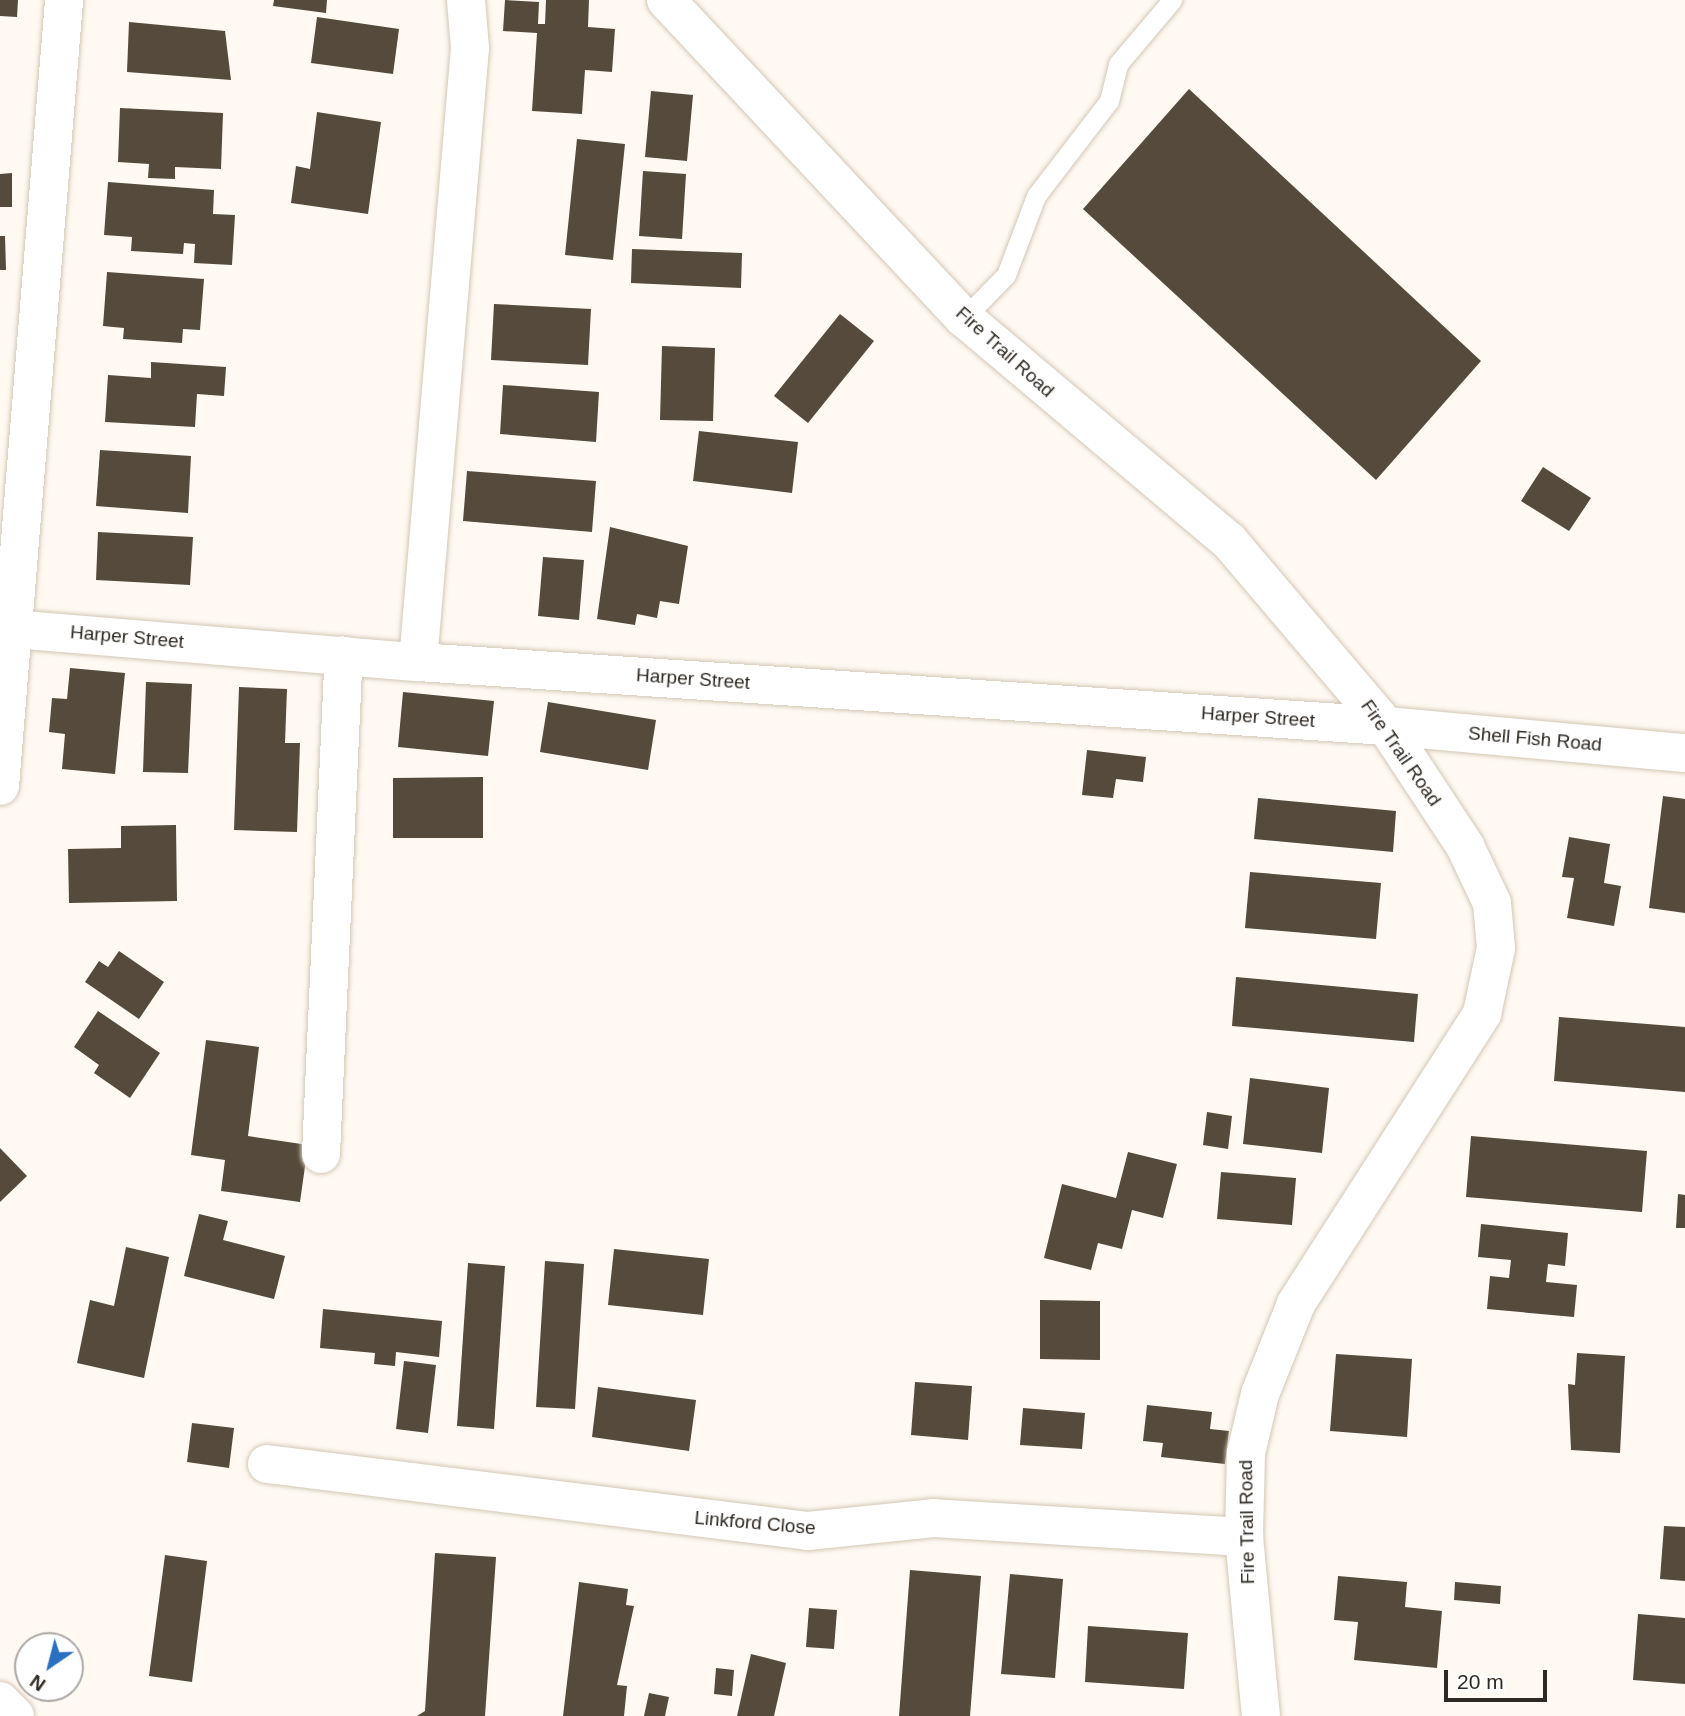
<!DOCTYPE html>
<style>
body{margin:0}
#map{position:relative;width:1685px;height:1716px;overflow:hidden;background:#fff9f2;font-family:Arial,sans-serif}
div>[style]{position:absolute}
.building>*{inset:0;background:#554a3b}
.roads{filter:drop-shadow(0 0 2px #d4c7b5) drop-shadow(0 0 2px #d4c7b5)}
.lane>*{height:19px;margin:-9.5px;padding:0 9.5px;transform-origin:9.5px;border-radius:9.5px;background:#fff}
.street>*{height:38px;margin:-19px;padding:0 19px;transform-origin:19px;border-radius:19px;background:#fff}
.secondary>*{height:38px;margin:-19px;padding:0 19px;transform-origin:19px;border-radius:19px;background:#fff}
span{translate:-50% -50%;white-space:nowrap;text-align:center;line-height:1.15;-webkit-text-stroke:7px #fff;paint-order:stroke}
.street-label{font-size:19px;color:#2f2923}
.north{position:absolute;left:14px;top:1632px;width:70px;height:70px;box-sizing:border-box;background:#fff;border:2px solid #aca9a7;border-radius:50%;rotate:215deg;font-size:19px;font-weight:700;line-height:28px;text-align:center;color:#2f2923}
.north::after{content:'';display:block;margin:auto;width:24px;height:32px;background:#2970c0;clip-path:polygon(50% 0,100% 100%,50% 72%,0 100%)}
.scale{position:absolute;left:1444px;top:1670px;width:103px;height:32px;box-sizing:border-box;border:4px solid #2f2923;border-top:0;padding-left:9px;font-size:21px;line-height:24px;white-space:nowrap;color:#2f2923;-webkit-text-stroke:5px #fff;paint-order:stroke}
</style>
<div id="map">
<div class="building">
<div style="clip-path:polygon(0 0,18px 0,17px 17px,0 16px)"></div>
<div style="clip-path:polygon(274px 0,327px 0,326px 13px,273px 6px)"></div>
<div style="clip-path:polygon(505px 0,539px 2px,538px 24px,545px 24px,546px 0,589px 0,588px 27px,615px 29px,612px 72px,585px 70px,582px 114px,532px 111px,537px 33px,503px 31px)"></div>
<div style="clip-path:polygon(317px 17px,399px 29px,393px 74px,311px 63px)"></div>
<div style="clip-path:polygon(129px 22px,225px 31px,231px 80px,127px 72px)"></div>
<div style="clip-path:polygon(1189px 89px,1481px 361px,1376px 480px,1083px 209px)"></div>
<div style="clip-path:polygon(651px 91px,693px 95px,687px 161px,645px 157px)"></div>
<div style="clip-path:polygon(120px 108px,223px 113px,221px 169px,175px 167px,175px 179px,148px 178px,149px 164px,118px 162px)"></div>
<div style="clip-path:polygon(317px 112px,381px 122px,368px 214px,291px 203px,296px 166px,310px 169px)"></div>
<div style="clip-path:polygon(577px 139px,625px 144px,613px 260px,565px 255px)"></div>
<div style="clip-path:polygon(643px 171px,686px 174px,682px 239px,639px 236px)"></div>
<div style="clip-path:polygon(12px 173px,12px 207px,0 207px,0 174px)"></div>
<div style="clip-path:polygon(108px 182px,214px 190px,213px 214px,235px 215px,232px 265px,194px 263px,195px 244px,184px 243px,183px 254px,131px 251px,132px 237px,104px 235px)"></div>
<div style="clip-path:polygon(0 236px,5px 236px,6px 270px,0 270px)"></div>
<div style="clip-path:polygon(632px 249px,742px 253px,741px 288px,631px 283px)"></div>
<div style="clip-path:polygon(107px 272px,204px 279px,200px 330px,183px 329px,182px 343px,123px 339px,124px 328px,103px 326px)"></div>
<div style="clip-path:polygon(494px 304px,591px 309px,588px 365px,491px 360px)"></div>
<div style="clip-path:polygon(840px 314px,874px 341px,808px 423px,774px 396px)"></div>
<div style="clip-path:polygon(662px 346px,715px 348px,713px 421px,660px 420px)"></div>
<div style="clip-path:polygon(151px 362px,226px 367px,224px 396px,197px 394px,195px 427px,105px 422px,108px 375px,151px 378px)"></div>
<div style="clip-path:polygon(503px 385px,599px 392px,596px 442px,500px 434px)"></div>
<div style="clip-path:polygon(699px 431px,798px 442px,792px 493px,693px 481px)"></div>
<div style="clip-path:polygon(100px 450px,191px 456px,188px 513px,96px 506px)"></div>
<div style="clip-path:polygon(1543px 467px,1591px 498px,1569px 531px,1521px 501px)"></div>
<div style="clip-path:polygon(467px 471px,596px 481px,592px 532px,463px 521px)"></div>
<div style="clip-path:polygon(610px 527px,688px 546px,679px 604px,660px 601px,657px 618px,637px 614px,635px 625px,597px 619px)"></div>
<div style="clip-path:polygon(98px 532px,193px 537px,190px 585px,96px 580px)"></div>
<div style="clip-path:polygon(543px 557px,584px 560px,579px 620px,538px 616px)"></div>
<div style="clip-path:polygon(70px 668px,125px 673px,115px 774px,62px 769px,65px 734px,49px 732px,52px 698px,67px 699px)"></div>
<div style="clip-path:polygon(146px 682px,192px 684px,188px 773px,143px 772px)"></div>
<div style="clip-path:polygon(239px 687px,287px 689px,285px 743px,300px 743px,297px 832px,234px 830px)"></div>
<div style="clip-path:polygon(403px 692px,494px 701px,488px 756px,398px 747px)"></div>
<div style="clip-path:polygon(548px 702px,656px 720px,648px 770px,540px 752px)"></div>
<div style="clip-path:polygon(1087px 750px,1146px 757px,1143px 782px,1116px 779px,1113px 798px,1082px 795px)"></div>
<div style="clip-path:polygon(483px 777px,483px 838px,393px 838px,393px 778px)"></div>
<div style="clip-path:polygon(1663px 796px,1685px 799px,1685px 913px,1649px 908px)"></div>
<div style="clip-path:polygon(1258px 798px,1396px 811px,1393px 852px,1254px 839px)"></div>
<div style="clip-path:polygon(176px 825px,177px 901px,69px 903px,68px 849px,121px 848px,121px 826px)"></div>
<div style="clip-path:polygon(1569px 837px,1610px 844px,1604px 883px,1621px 886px,1614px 926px,1567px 918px,1574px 878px,1562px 877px)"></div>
<div style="clip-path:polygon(1250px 872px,1381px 883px,1376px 939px,1245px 928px)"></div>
<div style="clip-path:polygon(119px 951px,164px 982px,139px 1019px,85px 982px,99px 961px,108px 967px)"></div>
<div style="clip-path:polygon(1236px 977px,1418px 994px,1414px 1042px,1232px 1026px)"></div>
<div style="clip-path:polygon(98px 1011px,160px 1053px,130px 1098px,94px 1073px,99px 1065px,74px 1047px)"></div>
<div style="clip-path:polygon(1559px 1017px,1685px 1027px,1685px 1092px,1554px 1081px)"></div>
<div style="clip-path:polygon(206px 1040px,259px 1047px,248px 1136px,308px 1145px,300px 1202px,221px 1191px,225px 1160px,191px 1155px)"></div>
<div style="clip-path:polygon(1250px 1078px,1329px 1088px,1322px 1153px,1243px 1144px)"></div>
<div style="clip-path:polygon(1207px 1112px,1232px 1116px,1228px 1149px,1203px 1145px)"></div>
<div style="clip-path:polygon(1471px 1136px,1647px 1151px,1642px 1212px,1466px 1197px)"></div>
<div style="clip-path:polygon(0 1148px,27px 1176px,0 1202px)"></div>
<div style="clip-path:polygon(1128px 1152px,1177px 1164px,1163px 1218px,1132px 1210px,1122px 1249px,1098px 1243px,1091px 1270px,1044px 1258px,1062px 1184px,1116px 1198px)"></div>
<div style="clip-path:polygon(1221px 1172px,1296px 1178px,1292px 1225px,1217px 1219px)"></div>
<div style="clip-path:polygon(1678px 1194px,1685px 1195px,1685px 1228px,1676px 1228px)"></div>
<div style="clip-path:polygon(199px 1214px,228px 1221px,223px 1240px,285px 1256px,274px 1299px,184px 1276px)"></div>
<div style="clip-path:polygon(1481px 1224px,1568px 1233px,1565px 1266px,1548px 1264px,1546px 1282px,1577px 1285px,1574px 1317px,1487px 1309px,1490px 1276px,1509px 1278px,1511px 1260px,1478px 1257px)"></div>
<div style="clip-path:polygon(126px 1247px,169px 1257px,144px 1378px,77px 1363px,90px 1300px,114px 1306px)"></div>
<div style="clip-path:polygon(614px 1249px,709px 1259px,703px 1315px,608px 1305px)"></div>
<div style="clip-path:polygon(545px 1261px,584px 1264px,575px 1409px,536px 1407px)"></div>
<div style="clip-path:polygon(468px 1263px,505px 1266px,494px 1429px,457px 1426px)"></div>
<div style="clip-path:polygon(1040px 1300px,1100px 1301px,1100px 1360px,1040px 1359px)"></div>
<div style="clip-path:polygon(323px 1309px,442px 1321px,439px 1357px,396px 1352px,395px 1366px,374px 1364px,375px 1353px,320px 1348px)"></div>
<div style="clip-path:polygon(1577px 1353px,1625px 1356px,1620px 1453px,1571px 1450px,1568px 1384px,1575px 1385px)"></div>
<div style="clip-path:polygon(1336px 1354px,1412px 1359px,1407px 1437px,1330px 1431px)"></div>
<div style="clip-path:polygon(404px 1361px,436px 1365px,428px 1433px,396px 1429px)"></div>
<div style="clip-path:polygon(915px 1382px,972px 1386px,968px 1440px,911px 1435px)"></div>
<div style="clip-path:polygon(598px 1387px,696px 1400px,689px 1451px,592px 1437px)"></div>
<div style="clip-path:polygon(1147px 1405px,1212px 1412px,1210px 1429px,1229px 1431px,1225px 1464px,1161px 1457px,1163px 1443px,1143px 1441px)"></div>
<div style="clip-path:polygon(1023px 1408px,1085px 1413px,1082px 1449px,1020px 1445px)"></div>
<div style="clip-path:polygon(192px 1423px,234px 1428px,229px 1468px,187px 1462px)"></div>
<div style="clip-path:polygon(1664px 1526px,1685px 1527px,1685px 1581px,1660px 1579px)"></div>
<div style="clip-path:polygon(435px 1553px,496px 1557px,485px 1716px,417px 1716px,425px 1711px)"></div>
<div style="clip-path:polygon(165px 1555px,207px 1561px,192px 1682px,149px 1676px)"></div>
<div style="clip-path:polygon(910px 1570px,981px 1576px,970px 1716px,899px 1716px)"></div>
<div style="clip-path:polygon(1010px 1574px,1063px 1579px,1055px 1678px,1001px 1674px)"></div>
<div style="clip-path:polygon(1338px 1576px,1407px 1582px,1405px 1607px,1442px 1611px,1437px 1668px,1354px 1660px,1358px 1622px,1334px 1620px)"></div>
<div style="clip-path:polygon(579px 1582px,628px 1589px,626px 1605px,634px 1606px,617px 1685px,627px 1686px,624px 1716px,563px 1716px)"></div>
<div style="clip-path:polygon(1455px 1582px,1501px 1586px,1500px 1604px,1454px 1600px)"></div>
<div style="clip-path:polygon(809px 1608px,837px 1610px,834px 1649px,806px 1647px)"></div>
<div style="clip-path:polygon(1638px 1614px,1685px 1618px,1685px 1684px,1633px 1680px)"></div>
<div style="clip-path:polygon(1088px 1626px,1188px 1633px,1184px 1689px,1085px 1682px)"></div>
<div style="clip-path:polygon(751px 1654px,786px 1663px,774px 1716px,737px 1716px)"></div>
<div style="clip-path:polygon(716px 1668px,734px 1670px,732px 1696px,714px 1694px)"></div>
<div style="clip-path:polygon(649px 1693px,669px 1697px,665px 1716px,644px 1716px)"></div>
</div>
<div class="roads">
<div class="lane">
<div style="left:964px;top:318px;width:60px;rotate:-45.7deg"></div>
<div style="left:1006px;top:275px;width:85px;rotate:-69.2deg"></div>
<div style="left:1036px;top:196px;width:120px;rotate:-52.5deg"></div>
<div style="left:1109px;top:101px;width:38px;rotate:-76deg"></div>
<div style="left:1118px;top:64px;width:84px;rotate:-49.8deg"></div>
</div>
<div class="street">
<div style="left:0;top:628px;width:419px;rotate:4.7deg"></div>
<div style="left:418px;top:662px;width:970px;rotate:3.78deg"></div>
<div style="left:1386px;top:726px;width:300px;rotate:5.2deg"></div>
<div style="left:418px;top:662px;width:616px;rotate:-85.16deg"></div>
<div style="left:470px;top:48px;width:48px;rotate:-94.8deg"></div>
<div style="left:0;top:786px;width:789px;rotate:-85.34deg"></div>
<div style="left:321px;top:1154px;width:499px;rotate:-87.4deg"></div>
<div style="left:267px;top:1464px;width:545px;rotate:7.06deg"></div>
<div style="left:808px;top:1531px;width:126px;rotate:-5.9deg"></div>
<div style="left:933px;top:1518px;width:312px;rotate:3.5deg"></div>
<div style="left:0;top:1701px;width:21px;rotate:45deg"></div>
</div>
<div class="secondary">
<div style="left:666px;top:0;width:436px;rotate:46.9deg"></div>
<div style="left:964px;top:318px;width:346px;rotate:40.1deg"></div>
<div style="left:1229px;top:541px;width:243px;rotate:49.7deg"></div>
<div style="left:1386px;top:726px;width:144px;rotate:56.6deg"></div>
<div style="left:1465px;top:846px;width:63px;rotate:64.7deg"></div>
<div style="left:1492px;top:903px;width:45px;rotate:84.9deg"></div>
<div style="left:1496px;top:948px;width:67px;rotate:102deg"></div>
<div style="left:1482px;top:1014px;width:345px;rotate:122.7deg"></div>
<div style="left:1296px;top:1304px;width:97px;rotate:111.8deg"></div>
<div style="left:1260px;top:1394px;width:61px;rotate:103.3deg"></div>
<div style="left:1246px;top:1453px;width:84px;rotate:91.4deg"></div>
<div style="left:1244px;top:1537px;width:180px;rotate:84.6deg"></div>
</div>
</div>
<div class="street-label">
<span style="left:1005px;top:352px;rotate:42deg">Fire Trail Road</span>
<span style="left:127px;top:637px;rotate:5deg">Harper Street</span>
<span style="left:693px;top:679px;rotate:4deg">Harper Street</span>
<span style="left:1258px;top:717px;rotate:4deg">Harper Street</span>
<span style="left:1535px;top:739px;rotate:5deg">Shell Fish Road</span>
<span style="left:1401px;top:753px;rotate:55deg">Fire Trail Road</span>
<span style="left:1247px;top:1522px;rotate:-91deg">Fire Trail Road</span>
<span style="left:755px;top:1523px;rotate:5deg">Linkford Close</span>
</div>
<div class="north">N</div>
<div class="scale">20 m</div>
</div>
